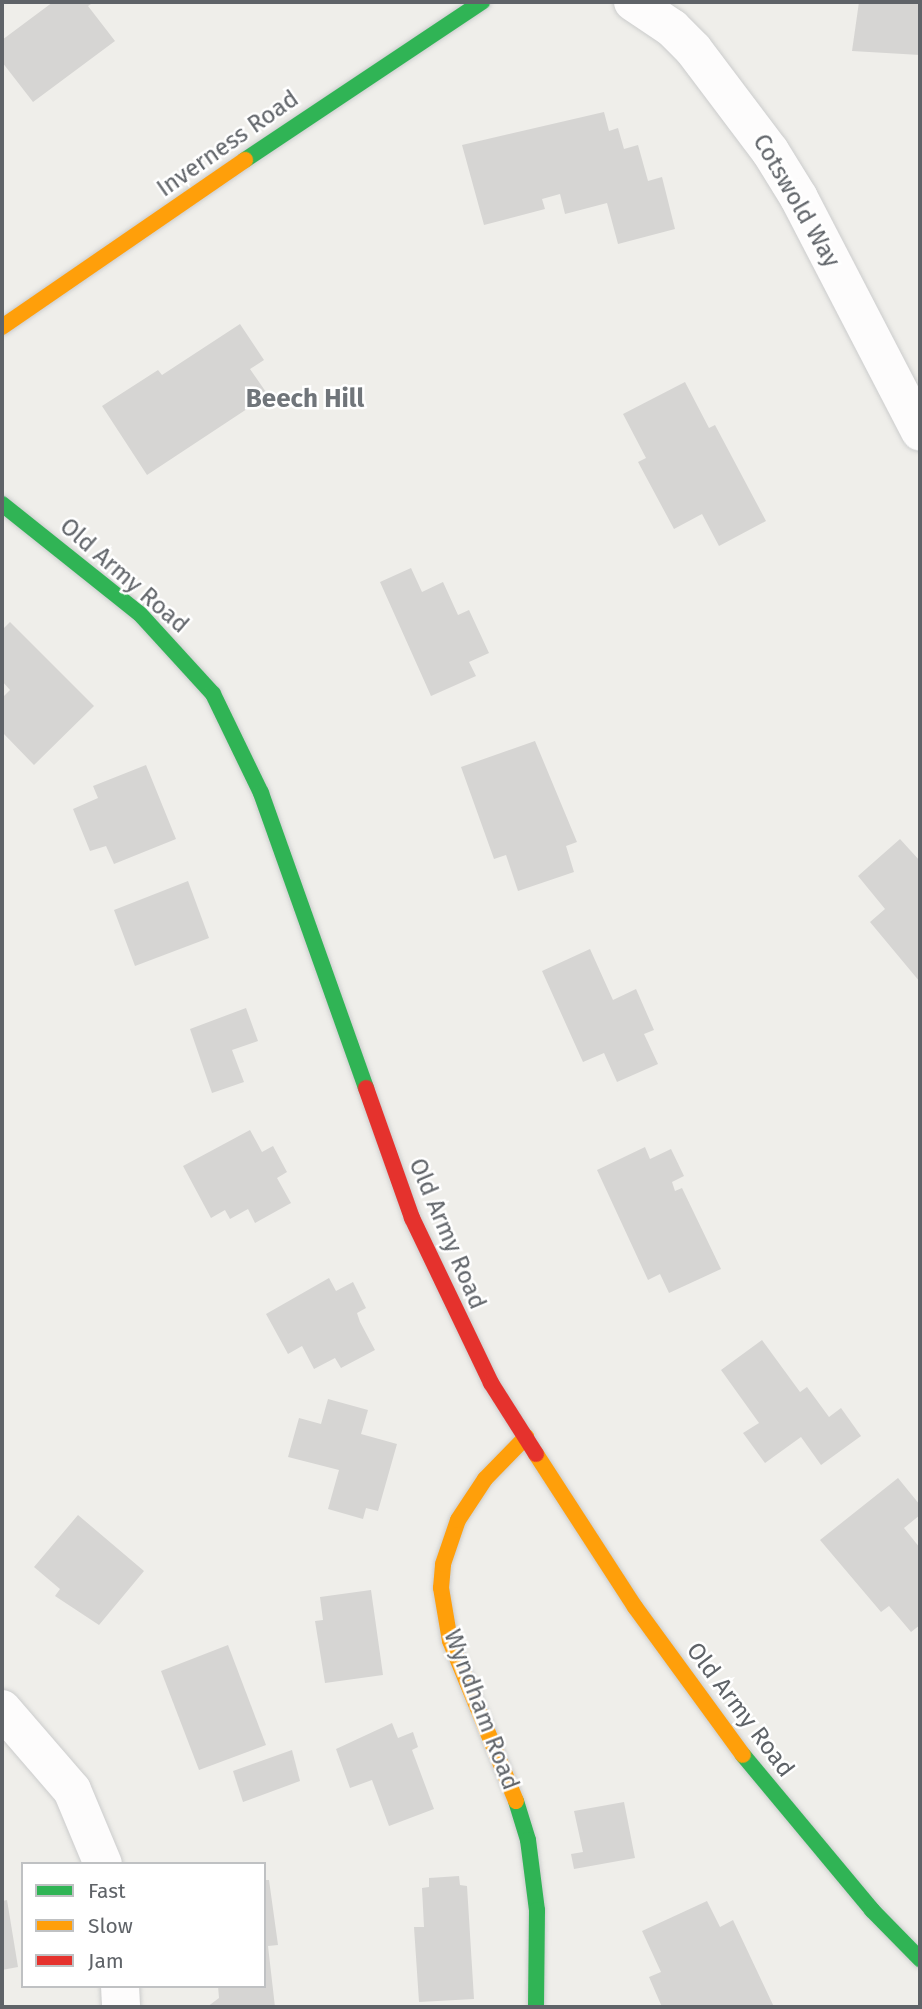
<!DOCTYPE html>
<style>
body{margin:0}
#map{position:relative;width:922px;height:2009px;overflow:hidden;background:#efeeea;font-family:"Fira Sans",sans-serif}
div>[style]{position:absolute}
.building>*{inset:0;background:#d6d5d3}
.roads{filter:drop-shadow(0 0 2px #cbcccc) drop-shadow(0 0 2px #cbcccc)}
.street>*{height:38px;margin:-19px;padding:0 19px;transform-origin:19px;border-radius:19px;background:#fdfcfc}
.fast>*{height:16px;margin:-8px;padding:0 8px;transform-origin:8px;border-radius:8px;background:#30b455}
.slow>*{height:16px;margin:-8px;padding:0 8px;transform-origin:8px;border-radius:8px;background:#ff9f0a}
.jam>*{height:16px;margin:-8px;padding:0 8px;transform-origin:8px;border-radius:8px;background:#e5322d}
span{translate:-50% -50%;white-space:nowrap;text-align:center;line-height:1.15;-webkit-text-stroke:5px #fff;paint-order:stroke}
.street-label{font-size:24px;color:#5f6368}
.neighbourhood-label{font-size:26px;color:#70757a;font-weight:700}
.frame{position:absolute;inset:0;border:4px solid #5f6368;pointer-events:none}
.legend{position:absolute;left:21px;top:1862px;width:245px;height:126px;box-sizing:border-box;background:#fff;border:2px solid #bfc1c3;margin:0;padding:9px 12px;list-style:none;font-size:21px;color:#5f6368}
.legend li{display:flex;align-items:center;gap:14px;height:35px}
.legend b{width:35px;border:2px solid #bfc1c3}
</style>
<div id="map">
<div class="building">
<div style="clip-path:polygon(53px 2px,94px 2px,88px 6px,115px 41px,33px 102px,2px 62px,2px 40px)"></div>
<div style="clip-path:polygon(859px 2px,920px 2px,920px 55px,852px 51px)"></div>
<div style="clip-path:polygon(604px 112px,609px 131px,618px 128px,624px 149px,638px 145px,648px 181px,662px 177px,675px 229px,618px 244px,607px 203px,565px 214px,560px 194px,542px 199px,545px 209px,484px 225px,462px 145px)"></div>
<div style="clip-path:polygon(240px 324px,264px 360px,250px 369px,268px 395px,147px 475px,102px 406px,158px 370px,162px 375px)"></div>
<div style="clip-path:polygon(685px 382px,709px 428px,715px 425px,766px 521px,719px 546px,702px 514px,674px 529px,638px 462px,646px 458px,623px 414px)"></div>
<div style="clip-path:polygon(411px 568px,422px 592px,443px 582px,458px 615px,469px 610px,489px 653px,469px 662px,476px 676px,431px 696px,380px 582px)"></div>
<div style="clip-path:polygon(10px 622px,94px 706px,34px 765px,2px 732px,2px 698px,10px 690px,2px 681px,2px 630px)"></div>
<div style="clip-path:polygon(535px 741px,577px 842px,566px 846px,574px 872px,518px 891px,506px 855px,494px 859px,461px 767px)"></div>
<div style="clip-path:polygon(146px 765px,176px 839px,114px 864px,106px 846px,90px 851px,73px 809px,98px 798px,93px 786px)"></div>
<div style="clip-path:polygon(900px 839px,920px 861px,920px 982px,870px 922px,885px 909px,858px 876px)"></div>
<div style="clip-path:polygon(188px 881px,209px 938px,135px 966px,114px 910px)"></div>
<div style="clip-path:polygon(590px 949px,613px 1000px,636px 989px,654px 1030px,644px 1034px,658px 1064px,617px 1082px,604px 1053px,583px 1062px,542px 971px)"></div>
<div style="clip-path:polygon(246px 1008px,258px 1041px,232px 1050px,244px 1082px,212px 1093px,190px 1029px)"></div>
<div style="clip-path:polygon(250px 1130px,262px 1152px,273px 1146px,287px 1172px,277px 1178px,291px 1203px,255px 1223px,248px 1209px,230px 1219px,225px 1210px,211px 1218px,183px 1166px)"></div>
<div style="clip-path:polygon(645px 1147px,650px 1159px,671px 1149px,684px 1176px,672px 1182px,675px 1191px,682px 1188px,721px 1269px,669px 1293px,660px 1274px,648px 1280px,597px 1170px)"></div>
<div style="clip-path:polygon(329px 1278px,336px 1291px,353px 1282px,366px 1308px,357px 1313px,360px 1322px,375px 1350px,341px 1368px,335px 1358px,314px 1369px,302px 1346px,288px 1354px,266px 1314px)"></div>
<div style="clip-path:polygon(762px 1340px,800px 1392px,807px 1387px,829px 1417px,841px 1408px,861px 1436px,821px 1465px,801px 1437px,765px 1463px,743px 1433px,759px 1423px,721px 1370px)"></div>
<div style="clip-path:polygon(328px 1399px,368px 1410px,361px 1434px,397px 1444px,378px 1511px,366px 1508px,363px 1519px,328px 1509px,339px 1470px,288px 1457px,299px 1418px,321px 1424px)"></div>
<div style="clip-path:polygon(898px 1478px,920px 1505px,920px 1515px,904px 1528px,920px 1548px,920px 1625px,911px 1632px,889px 1606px,881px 1612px,820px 1540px)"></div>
<div style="clip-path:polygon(78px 1515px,144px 1571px,99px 1625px,55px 1596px,60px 1589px,34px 1567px)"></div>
<div style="clip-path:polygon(371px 1590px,383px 1675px,325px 1683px,315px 1621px,323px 1620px,320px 1597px)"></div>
<div style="clip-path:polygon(228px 1645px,266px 1745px,199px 1770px,161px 1671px)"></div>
<div style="clip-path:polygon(392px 1723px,398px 1738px,413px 1732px,418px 1747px,412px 1750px,434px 1809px,389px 1826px,372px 1780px,350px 1788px,336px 1749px)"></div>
<div style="clip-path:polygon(292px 1750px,300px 1781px,243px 1802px,233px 1771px)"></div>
<div style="clip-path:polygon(624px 1802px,635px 1858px,574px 1869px,571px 1854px,583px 1852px,574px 1811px)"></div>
<div style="clip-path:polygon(459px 1876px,460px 1885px,467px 1886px,474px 1999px,419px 2002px,414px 1927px,424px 1927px,422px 1888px,429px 1887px,429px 1878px)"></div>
<div style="clip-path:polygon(264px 1880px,269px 1880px,278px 1945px,268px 1946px,275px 2007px,207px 2007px,219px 1998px,218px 1986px,264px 1986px)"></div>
<div style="clip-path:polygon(7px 1900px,18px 1967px,2px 1970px,2px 1901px)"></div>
<div style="clip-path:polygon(707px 1901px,720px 1927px,733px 1920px,774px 2007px,662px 2007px,649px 1977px,661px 1972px,642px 1931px)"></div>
</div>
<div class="roads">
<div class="street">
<div style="left:633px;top:2px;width:47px;rotate:33.7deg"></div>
<div style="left:672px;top:28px;width:30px;rotate:45deg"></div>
<div style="left:693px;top:49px;width:128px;rotate:53deg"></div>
<div style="left:770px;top:151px;width:55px;rotate:58.3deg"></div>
<div style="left:799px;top:198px;width:263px;rotate:62.6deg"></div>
<div style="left:2px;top:1709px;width:107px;rotate:49.2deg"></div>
<div style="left:72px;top:1790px;width:80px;rotate:67.3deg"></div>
<div style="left:120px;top:1986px;width:21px;rotate:87deg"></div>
</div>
<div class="fast">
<div style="left:245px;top:160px;width:285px;rotate:-33.7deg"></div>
<div style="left:2px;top:504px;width:176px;rotate:38.6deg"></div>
<div style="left:140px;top:614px;width:108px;rotate:47.6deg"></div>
<div style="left:213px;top:694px;width:110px;rotate:64.1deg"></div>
<div style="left:261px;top:793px;width:313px;rotate:70.4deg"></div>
<div style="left:743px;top:1755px;width:202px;rotate:50.2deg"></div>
<div style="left:872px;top:1910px;width:69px;rotate:45.6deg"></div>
<div style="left:516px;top:1801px;width:41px;rotate:72.9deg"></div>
<div style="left:528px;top:1840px;width:71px;rotate:82.7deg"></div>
<div style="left:537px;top:1910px;width:97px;rotate:90.6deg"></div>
</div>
<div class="slow">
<div style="left:2px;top:327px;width:295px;rotate:-34.5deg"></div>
<div style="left:536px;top:1454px;width:182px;rotate:57.1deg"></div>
<div style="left:635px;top:1607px;width:183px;rotate:53.9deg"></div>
<div style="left:516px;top:1801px;width:173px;rotate:-112.4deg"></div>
<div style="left:450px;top:1641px;width:54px;rotate:-99.6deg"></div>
<div style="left:441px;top:1588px;width:24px;rotate:-85deg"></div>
<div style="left:443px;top:1564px;width:46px;rotate:-71.2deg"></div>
<div style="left:458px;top:1520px;width:49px;rotate:-56.6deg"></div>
<div style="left:485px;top:1479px;width:59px;rotate:-45.7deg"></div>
</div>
<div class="jam">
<div style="left:366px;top:1088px;width:138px;rotate:70.5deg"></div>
<div style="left:412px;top:1218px;width:183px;rotate:64.4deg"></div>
<div style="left:491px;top:1383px;width:84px;rotate:57.6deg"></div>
</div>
</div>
<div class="street-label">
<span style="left:228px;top:144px;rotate:-35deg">Inverness Road</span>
<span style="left:796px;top:201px;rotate:60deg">Cotswold Way</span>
<span style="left:124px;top:576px;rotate:41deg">Old Army Road</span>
<span style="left:447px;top:1234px;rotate:67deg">Old Army Road</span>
<span style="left:481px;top:1710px;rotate:69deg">Wyndham Road</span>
<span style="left:740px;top:1710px;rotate:53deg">Old Army Road</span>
</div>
<div class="neighbourhood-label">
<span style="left:305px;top:399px">Beech Hill</span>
</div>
<div class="frame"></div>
<ul class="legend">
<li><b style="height:9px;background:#30b455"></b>Fast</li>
<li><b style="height:9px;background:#ff9f0a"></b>Slow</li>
<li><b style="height:9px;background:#e5322d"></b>Jam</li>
</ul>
</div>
